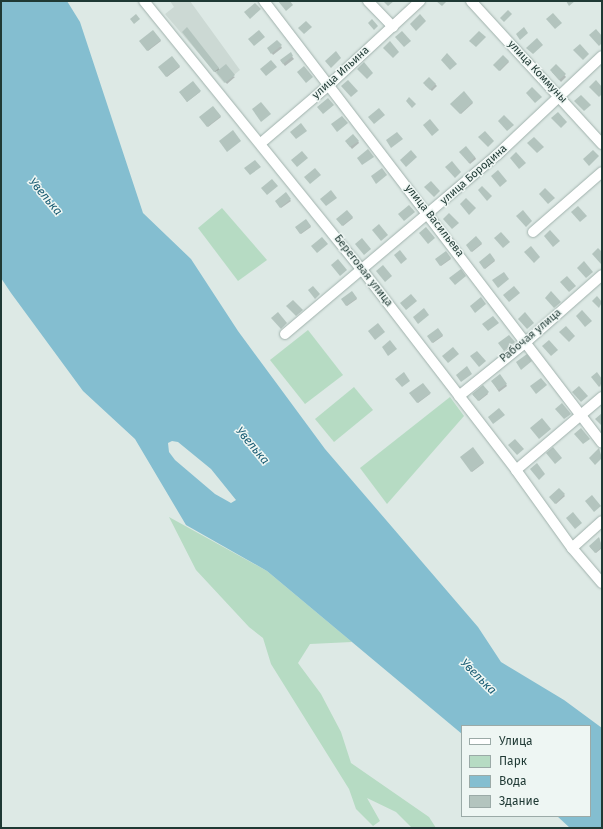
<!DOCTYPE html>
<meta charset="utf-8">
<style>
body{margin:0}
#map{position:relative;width:603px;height:829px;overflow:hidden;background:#dde9e5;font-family:"Fira Sans",sans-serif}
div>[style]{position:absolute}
.built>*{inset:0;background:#ccd9d4}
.green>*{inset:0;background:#b6dbc3}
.water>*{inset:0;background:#84bed0}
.shadow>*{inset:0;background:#0003}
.building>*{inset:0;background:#b3c4be}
.roads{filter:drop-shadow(0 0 1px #a0b1ac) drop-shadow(0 0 1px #a0b1ac)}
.minor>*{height:10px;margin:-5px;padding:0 5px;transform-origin:5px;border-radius:5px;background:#fff}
span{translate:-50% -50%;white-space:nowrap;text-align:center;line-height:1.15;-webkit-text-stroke:3px #eef6f3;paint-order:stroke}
.street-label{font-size:11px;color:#1f3934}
.water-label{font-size:12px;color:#1a5d74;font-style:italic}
.frame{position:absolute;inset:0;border:2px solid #1f3934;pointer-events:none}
.legend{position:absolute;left:461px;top:725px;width:130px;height:92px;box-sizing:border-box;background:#eef6f3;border:1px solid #9baaa7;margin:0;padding:5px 7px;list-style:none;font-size:12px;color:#1f3934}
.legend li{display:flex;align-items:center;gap:8px;height:20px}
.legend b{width:20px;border:1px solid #9baaa7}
</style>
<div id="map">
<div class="built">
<div style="clip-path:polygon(170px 1px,190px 1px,240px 70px,224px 83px,165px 14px,174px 7px)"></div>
</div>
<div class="green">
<div style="clip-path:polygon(222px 208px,267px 260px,238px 281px,198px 228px)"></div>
<div style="clip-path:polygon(308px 330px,343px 375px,305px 404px,270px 360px)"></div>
<div style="clip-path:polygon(354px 387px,373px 410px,334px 442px,315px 419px)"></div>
<div style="clip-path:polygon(450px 397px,464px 416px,387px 504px,360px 468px)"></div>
<div style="clip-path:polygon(169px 517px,267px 571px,352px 642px,310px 644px,298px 663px,321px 694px,341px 732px,351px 763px,429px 817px,436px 828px,412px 828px,396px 812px,367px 798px,380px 821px,373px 826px,356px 809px,349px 789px,271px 664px,263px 638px,249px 627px,196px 570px)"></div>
</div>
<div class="water">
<div style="clip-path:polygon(evenodd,1px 1px,67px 1px,80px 22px,143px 213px,191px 259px,238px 331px,325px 449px,478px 627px,501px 662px,564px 700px,602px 728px,602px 828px,570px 828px,557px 816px,590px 816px,590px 726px,462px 726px,462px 734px,267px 571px,186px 525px,135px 439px,83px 391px,11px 293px,1px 278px,1px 1px,172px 441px,178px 442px,211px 469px,236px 500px,231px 503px,215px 494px,175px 460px,169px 452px,168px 443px,172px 441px)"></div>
</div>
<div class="shadow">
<div style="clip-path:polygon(187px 29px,220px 70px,235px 77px,227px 84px,217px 71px,215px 72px,183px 32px)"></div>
<div style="clip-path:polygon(153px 31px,161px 41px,148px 51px,140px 41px)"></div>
<div style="clip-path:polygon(281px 46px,282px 48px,273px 55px,270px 50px)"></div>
<div style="clip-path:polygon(290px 54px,294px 59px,285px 66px,281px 61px)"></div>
<div style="clip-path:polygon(503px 56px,509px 62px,500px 71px,494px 65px)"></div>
<div style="clip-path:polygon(172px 57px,180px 67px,167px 77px,159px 67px)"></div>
<div style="clip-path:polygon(556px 65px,566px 77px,561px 82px,552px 72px)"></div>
<div style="clip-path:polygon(429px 78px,437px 86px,432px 91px,425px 85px)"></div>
<div style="clip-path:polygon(193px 82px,200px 92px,187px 102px,180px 92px)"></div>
<div style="clip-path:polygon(464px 93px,473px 103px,461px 114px,452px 104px)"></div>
<div style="clip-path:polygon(213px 107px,221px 117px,208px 127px,200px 117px)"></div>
<div style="clip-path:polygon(358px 141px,359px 143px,352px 149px,347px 143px)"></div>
<div style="clip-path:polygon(462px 154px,475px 157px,476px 159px,470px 164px)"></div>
<div style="clip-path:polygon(285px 194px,291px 201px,281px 208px,276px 201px)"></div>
<div style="clip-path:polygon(347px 212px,353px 218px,343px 226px,338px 219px)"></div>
<div style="clip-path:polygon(306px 220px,311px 227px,301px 234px,296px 228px)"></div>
<div style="clip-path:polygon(476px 237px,482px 244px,472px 252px,467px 245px)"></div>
<div style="clip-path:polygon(446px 252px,451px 259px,441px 266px,436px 259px)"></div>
<div style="clip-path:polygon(490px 255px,495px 261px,485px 269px,480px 262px)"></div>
<div style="clip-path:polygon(352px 292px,357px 299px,347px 306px,342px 299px)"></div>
<div style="clip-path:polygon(438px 329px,443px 336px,433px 343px,428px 336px)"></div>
<div style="clip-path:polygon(597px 374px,602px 380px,600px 387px,592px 377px)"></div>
<div style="clip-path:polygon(500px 375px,507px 386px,499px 392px,492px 381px)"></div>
<div style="clip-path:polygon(423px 384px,430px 394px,418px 403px,411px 393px)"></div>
<div style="clip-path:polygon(483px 387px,488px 394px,479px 401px,473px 395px)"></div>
<div style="clip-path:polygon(473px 449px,484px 463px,472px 472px,461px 457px)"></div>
<div style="clip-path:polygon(559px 489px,565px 496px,556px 504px,550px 497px)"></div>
<div style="clip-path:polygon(599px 538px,602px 548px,596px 553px,590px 547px)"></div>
</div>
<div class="building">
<div style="clip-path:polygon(278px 1px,290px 1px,293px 5px,286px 11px)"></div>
<div style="clip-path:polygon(383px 1px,394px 1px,388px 6px)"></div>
<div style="clip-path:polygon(436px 1px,447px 1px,442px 6px)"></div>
<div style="clip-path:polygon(566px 1px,575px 1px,569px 6px)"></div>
<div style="clip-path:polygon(255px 3px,261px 9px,250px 19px,244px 12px)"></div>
<div style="clip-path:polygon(508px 10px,512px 14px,504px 22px,500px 18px)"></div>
<div style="clip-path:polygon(553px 13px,562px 23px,555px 29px,546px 19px)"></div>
<div style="clip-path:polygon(136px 14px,140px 19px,134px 24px,130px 19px)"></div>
<div style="clip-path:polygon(420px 14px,426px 21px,416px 31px,410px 24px)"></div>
<div style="clip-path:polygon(372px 19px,378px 26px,374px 30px,368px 23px)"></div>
<div style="clip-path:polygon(306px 21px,312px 27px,304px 34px,298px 28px)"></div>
<div style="clip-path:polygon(187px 27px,219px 68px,214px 72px,182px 32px)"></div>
<div style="clip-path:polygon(524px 27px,528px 33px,520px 40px,516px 34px)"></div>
<div style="clip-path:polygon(596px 29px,602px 36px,602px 43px,599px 46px,589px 35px)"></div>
<div style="clip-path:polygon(153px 30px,161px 40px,147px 51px,139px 41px)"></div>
<div style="clip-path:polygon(259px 30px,265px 37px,254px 46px,248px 39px)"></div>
<div style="clip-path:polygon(402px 31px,411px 41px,404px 47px,395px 37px)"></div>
<div style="clip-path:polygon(479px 31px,486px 37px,476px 47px,469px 41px)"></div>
<div style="clip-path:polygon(537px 38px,543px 45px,533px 54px,526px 48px)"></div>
<div style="clip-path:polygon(277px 40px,282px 45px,271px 54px,267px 48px)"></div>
<div style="clip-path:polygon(390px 41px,399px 52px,393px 58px,383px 48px)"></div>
<div style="clip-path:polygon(580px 44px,589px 54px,583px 60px,573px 50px)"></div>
<div style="clip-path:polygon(336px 51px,341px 58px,331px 68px,325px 61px)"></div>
<div style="clip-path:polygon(291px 52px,293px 56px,283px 64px,280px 60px)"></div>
<div style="clip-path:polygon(447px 53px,457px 64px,450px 70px,441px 60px)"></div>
<div style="clip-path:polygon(503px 55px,509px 61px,499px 71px,493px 65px)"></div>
<div style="clip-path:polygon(172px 56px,180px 66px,166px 77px,158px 67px)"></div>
<div style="clip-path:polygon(271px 60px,277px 67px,266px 76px,260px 69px)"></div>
<div style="clip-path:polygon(364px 62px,373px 73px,367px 79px,357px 69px)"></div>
<div style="clip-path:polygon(226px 64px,235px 75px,225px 83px,216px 72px)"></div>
<div style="clip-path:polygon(556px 64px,566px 74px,559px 80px,550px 70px)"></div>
<div style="clip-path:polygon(304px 66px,313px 77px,306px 83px,297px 72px)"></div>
<div style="clip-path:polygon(429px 77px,436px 84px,430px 90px,423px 83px)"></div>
<div style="clip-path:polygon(348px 80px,358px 91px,351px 97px,341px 86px)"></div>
<div style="clip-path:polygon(596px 80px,602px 87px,602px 94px,599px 97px,589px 87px)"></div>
<div style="clip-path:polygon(193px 81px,201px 91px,187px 102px,179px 92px)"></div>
<div style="clip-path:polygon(532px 87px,542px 97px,535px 103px,526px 93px)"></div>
<div style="clip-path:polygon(464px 91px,473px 102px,460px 114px,450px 104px)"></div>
<div style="clip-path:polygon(581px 95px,591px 105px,584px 111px,574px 101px)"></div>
<div style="clip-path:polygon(409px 97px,416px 104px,412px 108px,406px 101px)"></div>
<div style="clip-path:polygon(328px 98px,334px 105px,323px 114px,317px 107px)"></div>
<div style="clip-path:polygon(261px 102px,271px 114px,261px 122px,252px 109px)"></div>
<div style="clip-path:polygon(213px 106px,221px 116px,207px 127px,199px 117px)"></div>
<div style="clip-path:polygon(379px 108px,385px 115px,374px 124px,368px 117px)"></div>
<div style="clip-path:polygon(558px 112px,567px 122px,561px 128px,551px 118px)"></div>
<div style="clip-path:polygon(504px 115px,514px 125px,507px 131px,498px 121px)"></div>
<div style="clip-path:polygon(342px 116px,348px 123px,337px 132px,331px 124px)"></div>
<div style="clip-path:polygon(430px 119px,439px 130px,432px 136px,423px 125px)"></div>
<div style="clip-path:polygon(301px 123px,307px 131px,296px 139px,290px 132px)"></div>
<div style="clip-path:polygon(233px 130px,241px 141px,227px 152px,219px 141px)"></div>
<div style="clip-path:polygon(485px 131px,494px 141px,488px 147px,478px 137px)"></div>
<div style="clip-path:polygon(397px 132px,403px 139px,391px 148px,386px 140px)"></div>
<div style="clip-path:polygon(353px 134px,359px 141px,350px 147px,345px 141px)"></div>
<div style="clip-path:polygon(534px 137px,544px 147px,537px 153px,527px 143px)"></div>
<div style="clip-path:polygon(466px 146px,475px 157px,469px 163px,459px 152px)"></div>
<div style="clip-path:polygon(368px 149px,374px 157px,362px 165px,357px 158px)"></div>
<div style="clip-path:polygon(411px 150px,417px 157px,406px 167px,400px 160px)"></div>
<div style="clip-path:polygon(593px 150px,599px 156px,589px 166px,583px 159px)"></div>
<div style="clip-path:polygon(302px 151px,308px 158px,297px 167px,291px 160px)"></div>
<div style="clip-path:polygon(516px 152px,526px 163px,519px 169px,510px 158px)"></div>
<div style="clip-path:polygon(255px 160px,261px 167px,250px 175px,244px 168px)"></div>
<div style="clip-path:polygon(452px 161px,461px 172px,455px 178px,445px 167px)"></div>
<div style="clip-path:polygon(315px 168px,321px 175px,310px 184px,304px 177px)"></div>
<div style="clip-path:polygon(382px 168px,387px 175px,376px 184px,371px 176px)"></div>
<div style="clip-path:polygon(498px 170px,507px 181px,500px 187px,491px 176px)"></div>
<div style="clip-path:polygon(272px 179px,278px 186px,267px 195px,261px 188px)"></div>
<div style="clip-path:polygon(431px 181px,440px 191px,434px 197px,424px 187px)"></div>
<div style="clip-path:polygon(482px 186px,492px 196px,487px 201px,478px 190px)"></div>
<div style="clip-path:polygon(545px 188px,555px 198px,548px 204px,539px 194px)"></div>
<div style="clip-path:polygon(331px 190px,337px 198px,326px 206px,320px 199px)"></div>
<div style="clip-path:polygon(286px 192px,291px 199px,280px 208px,275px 201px)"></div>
<div style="clip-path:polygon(466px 198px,476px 208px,469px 215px,460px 204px)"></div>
<div style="clip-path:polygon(409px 205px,415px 212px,404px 221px,398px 214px)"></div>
<div style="clip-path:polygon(578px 206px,587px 216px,580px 222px,571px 212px)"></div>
<div style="clip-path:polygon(347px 210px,353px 217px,342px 226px,336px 219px)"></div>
<div style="clip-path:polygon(523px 210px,532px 221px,526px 227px,516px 216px)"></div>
<div style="clip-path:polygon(449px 213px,459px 223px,452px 229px,443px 219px)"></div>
<div style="clip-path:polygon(306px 219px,311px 226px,300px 234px,295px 227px)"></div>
<div style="clip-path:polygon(379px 224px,388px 235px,381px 241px,372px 230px)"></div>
<div style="clip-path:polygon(426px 227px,435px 238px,428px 244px,419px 233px)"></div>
<div style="clip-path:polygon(550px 230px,560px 241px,553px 247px,544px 236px)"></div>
<div style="clip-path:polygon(501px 232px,510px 242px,503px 248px,494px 238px)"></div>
<div style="clip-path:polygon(476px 236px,482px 243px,471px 252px,466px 245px)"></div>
<div style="clip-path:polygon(322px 237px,328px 244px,317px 253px,311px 246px)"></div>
<div style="clip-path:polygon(362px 238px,371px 249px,364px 255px,355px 244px)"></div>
<div style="clip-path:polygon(531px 246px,540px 257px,534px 263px,524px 252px)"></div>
<div style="clip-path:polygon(598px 248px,602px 252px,601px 264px,592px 254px)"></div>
<div style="clip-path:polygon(400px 250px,407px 259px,401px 264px,394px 255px)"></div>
<div style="clip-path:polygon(446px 251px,451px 258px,440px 266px,435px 259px)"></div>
<div style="clip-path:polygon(490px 253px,495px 260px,484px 269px,479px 262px)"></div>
<div style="clip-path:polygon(338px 259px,347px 270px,340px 276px,331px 265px)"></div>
<div style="clip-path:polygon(584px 261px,593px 272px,586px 278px,577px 268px)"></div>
<div style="clip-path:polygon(383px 265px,392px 276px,385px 282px,376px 271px)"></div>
<div style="clip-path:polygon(461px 269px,466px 276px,455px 285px,449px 278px)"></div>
<div style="clip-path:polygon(504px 272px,509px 279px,498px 288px,492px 280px)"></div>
<div style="clip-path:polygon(567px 276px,576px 286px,569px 292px,560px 282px)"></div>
<div style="clip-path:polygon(313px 286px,320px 294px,315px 299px,308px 290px)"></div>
<div style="clip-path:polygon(514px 286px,520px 293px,509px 302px,503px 295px)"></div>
<div style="clip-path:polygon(352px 291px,357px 298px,346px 306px,341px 299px)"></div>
<div style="clip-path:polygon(551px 291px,561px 302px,554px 308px,545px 298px)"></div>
<div style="clip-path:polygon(411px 294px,417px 301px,406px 310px,400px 303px)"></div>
<div style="clip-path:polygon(597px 296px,602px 302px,599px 308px,592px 301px)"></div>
<div style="clip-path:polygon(481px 297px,486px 304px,475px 313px,470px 306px)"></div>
<div style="clip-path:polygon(293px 300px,303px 310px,296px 316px,286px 306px)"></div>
<div style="clip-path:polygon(424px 308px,429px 315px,418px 324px,413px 317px)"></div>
<div style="clip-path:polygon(582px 310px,592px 321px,585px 327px,576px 316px)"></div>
<div style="clip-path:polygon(278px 312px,287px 323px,281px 329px,271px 318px)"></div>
<div style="clip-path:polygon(525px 312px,534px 323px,527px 329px,518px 319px)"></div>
<div style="clip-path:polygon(493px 316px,499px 323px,488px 331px,482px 324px)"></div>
<div style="clip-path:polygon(378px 323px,385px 332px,375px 340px,368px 331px)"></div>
<div style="clip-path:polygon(566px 326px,575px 336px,569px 342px,559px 332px)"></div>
<div style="clip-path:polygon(438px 328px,443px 335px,432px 343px,427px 336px)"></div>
<div style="clip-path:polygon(509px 335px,515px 342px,504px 351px,498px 343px)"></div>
<div style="clip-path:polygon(390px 340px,397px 349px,388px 356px,382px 347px)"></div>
<div style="clip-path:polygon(549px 340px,558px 350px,551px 356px,542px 346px)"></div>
<div style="clip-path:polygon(453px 347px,459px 354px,448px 363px,442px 356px)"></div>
<div style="clip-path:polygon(477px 351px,486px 361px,479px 367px,470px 356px)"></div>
<div style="clip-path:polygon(527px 354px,532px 361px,521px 370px,516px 362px)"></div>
<div style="clip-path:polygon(467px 366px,472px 374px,461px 382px,456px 375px)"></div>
<div style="clip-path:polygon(404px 372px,410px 381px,402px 387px,395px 379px)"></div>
<div style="clip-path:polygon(597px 372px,602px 379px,599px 387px,591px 377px)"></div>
<div style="clip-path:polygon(500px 374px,507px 384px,498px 390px,491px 381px)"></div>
<div style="clip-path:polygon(541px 378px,547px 385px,536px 394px,530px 386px)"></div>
<div style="clip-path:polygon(423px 383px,431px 393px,417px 403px,409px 393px)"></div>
<div style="clip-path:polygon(483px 385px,489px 392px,478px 401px,472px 394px)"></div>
<div style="clip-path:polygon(579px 386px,588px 396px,581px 402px,572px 392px)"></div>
<div style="clip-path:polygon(562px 403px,571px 414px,564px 419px,555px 409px)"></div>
<div style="clip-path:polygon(499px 408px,505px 415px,493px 424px,488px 417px)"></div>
<div style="clip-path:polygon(602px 413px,602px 426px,595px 419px)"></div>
<div style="clip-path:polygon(542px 418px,551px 429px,539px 439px,530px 428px)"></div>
<div style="clip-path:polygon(581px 428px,590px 439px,583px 444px,574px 434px)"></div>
<div style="clip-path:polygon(515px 439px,524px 449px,517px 455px,508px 445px)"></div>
<div style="clip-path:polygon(473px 447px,484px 462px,471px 472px,460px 457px)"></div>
<div style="clip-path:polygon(553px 447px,562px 458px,555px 464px,546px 453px)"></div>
<div style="clip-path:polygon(599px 448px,602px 458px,595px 465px,589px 458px)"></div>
<div style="clip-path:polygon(537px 463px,545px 474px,539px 480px,530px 469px)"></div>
<div style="clip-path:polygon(559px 488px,565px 494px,555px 504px,549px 497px)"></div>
<div style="clip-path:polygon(592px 495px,601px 506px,594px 512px,585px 501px)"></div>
<div style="clip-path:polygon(573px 512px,582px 523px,575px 529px,566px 518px)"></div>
<div style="clip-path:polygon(599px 537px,602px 547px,595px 553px,589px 546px)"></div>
</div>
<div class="roads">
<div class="minor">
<div style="left:144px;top:1px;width:348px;rotate:51deg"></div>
<div style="left:363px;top:271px;width:251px;rotate:52.4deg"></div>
<div style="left:516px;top:470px;width:96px;rotate:54.3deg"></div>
<div style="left:572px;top:548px;width:46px;rotate:49.4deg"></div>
<div style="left:264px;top:1px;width:556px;rotate:52.59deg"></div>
<div style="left:368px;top:1px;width:36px;rotate:46deg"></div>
<div style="left:471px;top:1px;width:194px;rotate:47.5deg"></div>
<div style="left:261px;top:143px;width:89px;rotate:-40.5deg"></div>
<div style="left:329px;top:85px;width:124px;rotate:-42.7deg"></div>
<div style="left:533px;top:232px;width:91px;rotate:-41deg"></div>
<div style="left:285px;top:334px;width:277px;rotate:-40.2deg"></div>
<div style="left:497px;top:155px;width:144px;rotate:-43.3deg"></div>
<div style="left:459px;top:396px;width:86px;rotate:-38.9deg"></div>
<div style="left:526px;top:342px;width:101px;rotate:-41.4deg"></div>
<div style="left:516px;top:470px;width:113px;rotate:-40.3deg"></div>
<div style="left:572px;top:548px;width:40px;rotate:-42deg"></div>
</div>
</div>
<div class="street-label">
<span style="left:537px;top:72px;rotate:47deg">улица Коммуны</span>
<span style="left:341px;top:73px;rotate:-42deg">улица Ильина</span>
<span style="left:474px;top:175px;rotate:-41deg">улица Бородина</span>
<span style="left:434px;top:221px;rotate:52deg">улица Васильева</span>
<span style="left:363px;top:271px;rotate:52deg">Береговая улица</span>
<span style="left:531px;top:336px;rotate:-40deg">Рабочая улица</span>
</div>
<div class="water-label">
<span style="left:45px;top:197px;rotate:50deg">Увелька</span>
<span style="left:252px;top:446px;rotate:50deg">Увелька</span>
<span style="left:478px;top:677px;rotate:45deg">Увелька</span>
</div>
<div class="frame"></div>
<ul class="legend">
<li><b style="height:5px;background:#fff"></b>Улица</li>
<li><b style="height:11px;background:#b6dbc3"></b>Парк</li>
<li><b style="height:11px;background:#84bed0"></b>Вода</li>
<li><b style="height:11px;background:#b3c4be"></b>Здание</li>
</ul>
</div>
